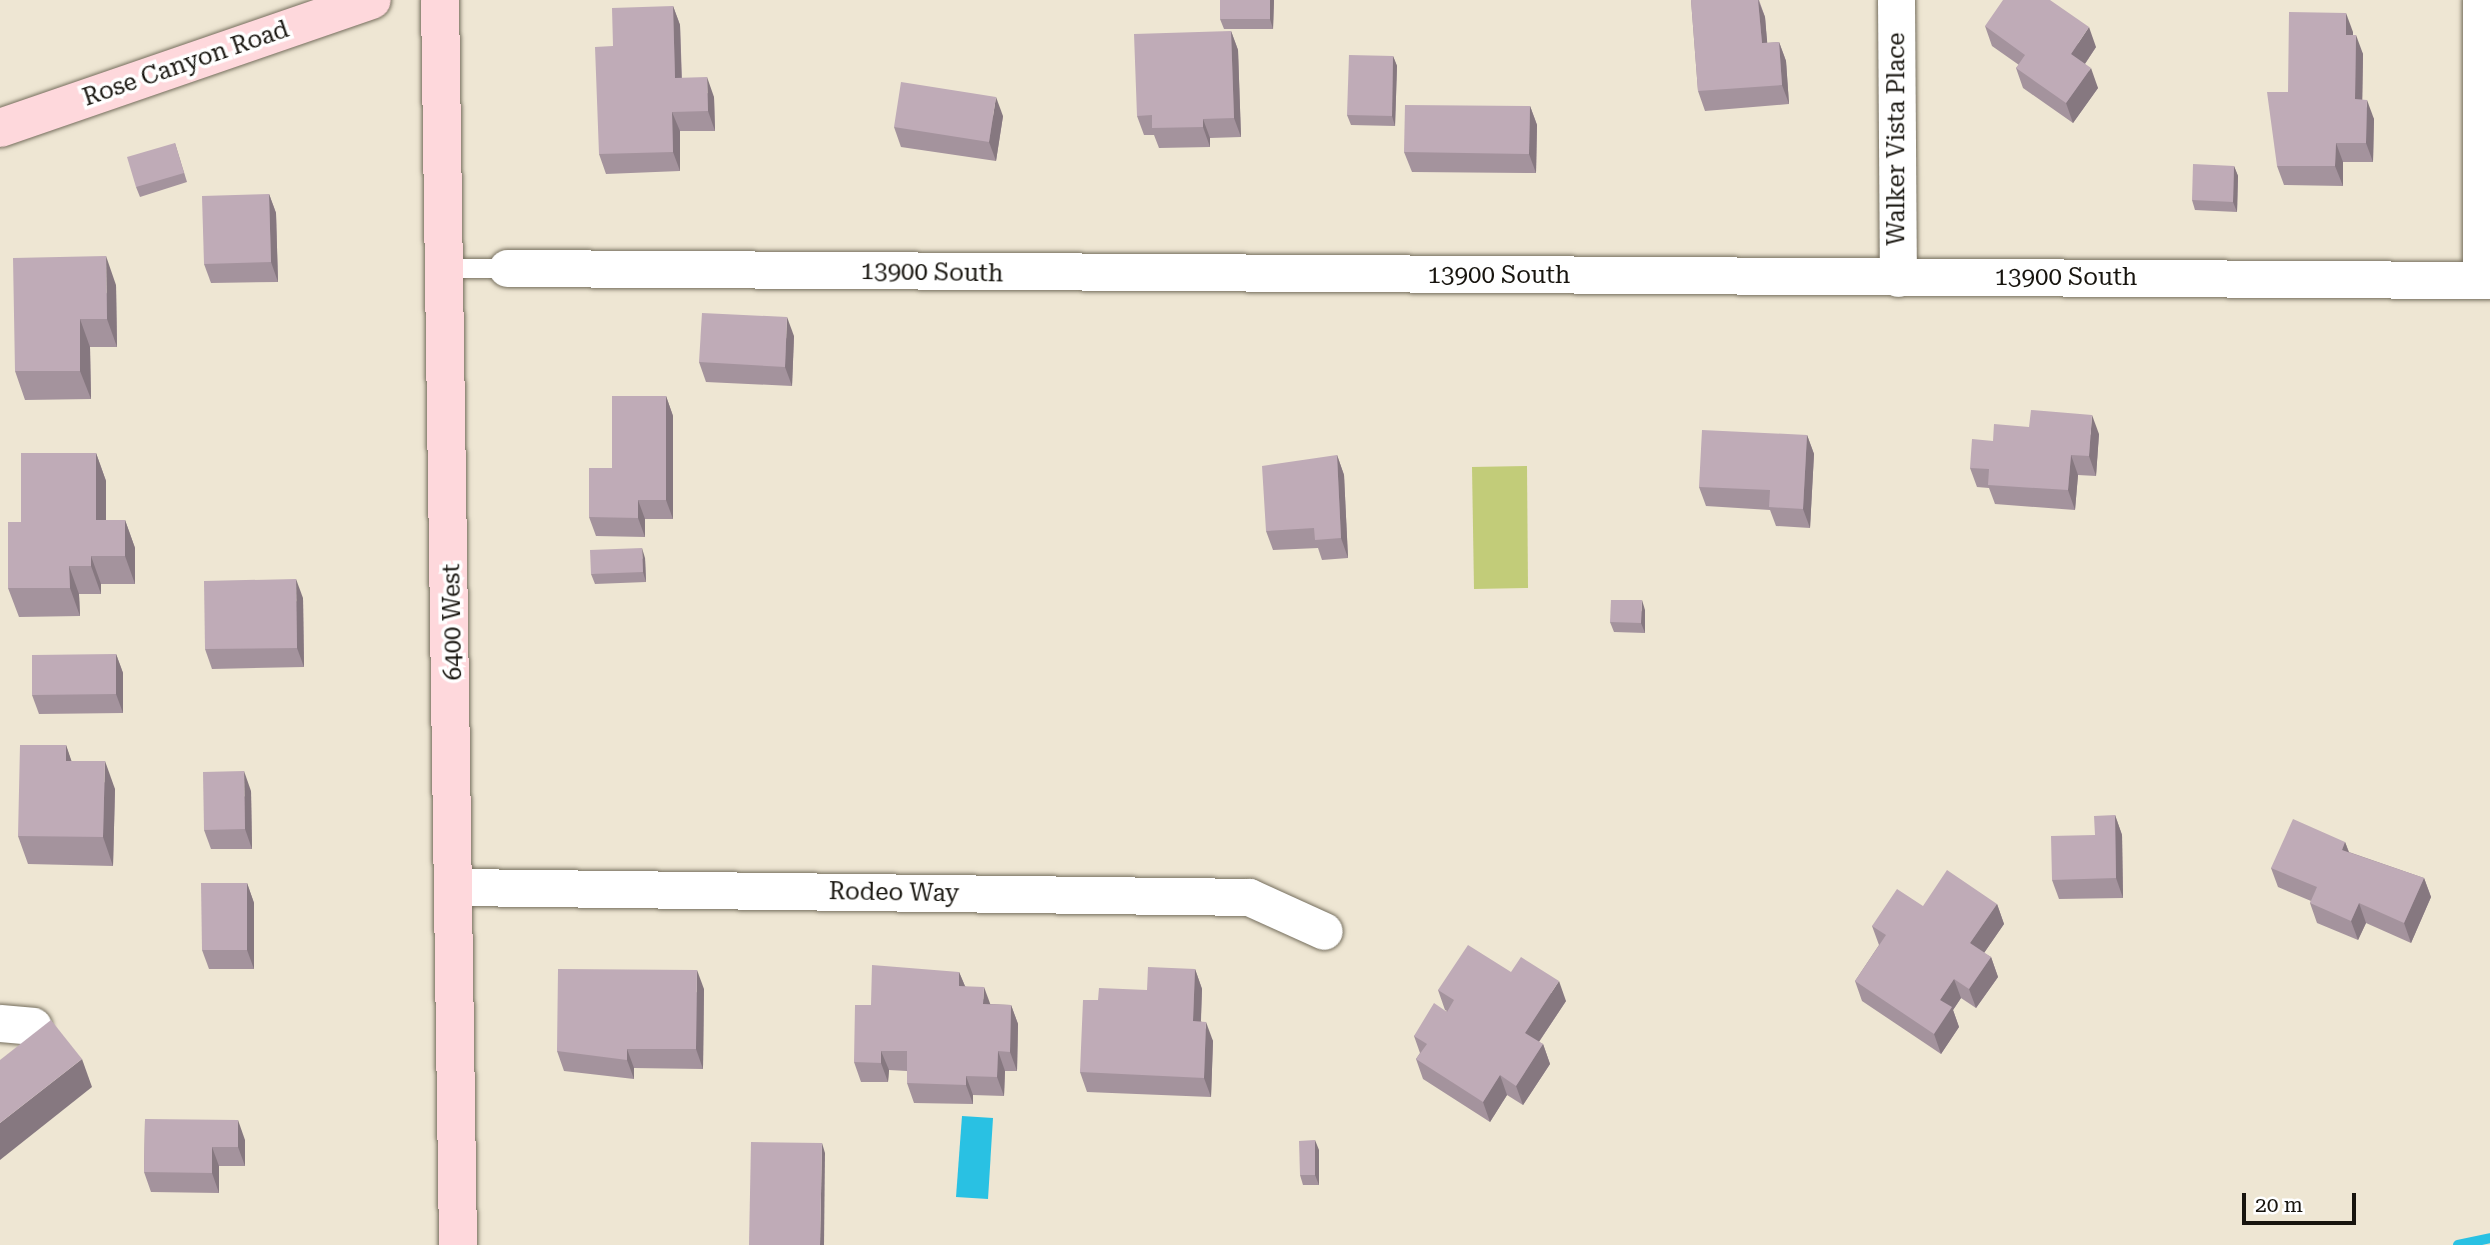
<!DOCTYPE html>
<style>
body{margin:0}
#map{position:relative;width:2490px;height:1245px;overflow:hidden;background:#eee6d3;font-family:"Roboto Serif",serif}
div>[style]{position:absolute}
.green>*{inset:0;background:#c2cc79}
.water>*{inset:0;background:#29c1e3}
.stream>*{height:10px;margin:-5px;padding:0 5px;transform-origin:5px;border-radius:5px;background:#29c1e3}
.roads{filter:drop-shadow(0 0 2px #756e5d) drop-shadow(0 0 2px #756e5d)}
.lane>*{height:19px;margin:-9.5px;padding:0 9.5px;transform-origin:9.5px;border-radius:9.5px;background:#fff}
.street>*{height:37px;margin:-18.5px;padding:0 18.5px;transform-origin:18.5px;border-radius:18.5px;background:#fff}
.secondary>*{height:38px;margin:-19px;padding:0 19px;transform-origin:19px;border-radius:19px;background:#fed8dc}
.wall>*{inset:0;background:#a4939d}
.shaded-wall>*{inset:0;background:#867880}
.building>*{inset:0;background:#bfabb7}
span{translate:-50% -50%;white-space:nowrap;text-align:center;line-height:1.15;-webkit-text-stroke:7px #fff;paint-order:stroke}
.street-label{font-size:24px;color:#17140e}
.scale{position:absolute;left:2242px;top:1193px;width:114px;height:32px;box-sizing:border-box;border:4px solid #17140e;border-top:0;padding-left:9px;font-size:21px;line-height:24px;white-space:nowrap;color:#17140e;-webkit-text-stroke:5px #fff;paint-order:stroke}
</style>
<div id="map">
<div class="green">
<div style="clip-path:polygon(1527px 466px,1528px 588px,1474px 589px,1472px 467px)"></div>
</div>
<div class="water">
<div style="clip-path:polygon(962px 1116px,993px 1118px,988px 1199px,956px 1197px)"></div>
</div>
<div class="stream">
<div style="left:2458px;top:1245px;width:33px;rotate:-12deg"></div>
</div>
<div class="roads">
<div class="lane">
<div style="left:446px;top:268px;width:61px"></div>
</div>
<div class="street">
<div style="left:1896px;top:0;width:278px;rotate:89.6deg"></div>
<div style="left:2481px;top:0;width:280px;rotate:90deg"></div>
<div style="left:507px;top:268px;width:1983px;rotate:0.35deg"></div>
<div style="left:458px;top:887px;width:791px;rotate:0.72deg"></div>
<div style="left:1249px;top:897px;width:82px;rotate:24.4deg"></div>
<div style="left:0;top:1023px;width:33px;rotate:5deg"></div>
</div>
<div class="secondary">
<div style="left:440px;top:0;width:1245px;rotate:89.17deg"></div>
<div style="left:0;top:128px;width:393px;rotate:-19deg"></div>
</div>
</div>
<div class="wall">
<div style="clip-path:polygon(1274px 0,1273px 29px,1224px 29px,1220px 19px)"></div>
<div style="clip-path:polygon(1691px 0,1759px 0,1765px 17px,1767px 43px,1779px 42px,1786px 61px,1789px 104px,1705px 111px,1698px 91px)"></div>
<div style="clip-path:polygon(673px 6px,680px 25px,682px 78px,714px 97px,715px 131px,680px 131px,680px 171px,606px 174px,599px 154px,613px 46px)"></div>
<div style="clip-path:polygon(1985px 26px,2096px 47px,2085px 64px,2098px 88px,2073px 123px,2023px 88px,2016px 68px,2019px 65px,1992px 46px)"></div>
<div style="clip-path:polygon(1231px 31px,1238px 50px,1241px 137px,1210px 138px,1210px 147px,1159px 148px,1154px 135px,1144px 135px,1137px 116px)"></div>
<div style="clip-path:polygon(2353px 32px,2353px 35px,2363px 54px,2362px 100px,2374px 119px,2373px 162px,2343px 162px,2343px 186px,2284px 185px,2277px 166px,2288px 92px)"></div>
<div style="clip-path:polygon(1393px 56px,1397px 66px,1395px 126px,1351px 125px,1347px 115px)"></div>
<div style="clip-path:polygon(1530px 106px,1537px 125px,1536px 173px,1412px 172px,1404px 152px)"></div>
<div style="clip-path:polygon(1003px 116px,996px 161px,901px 147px,894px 127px)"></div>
<div style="clip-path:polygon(175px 143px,187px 182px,140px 197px,136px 187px)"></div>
<div style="clip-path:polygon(2234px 166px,2238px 176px,2237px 212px,2195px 210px,2192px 200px)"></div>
<div style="clip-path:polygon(269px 194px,276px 213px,278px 282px,211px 283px,204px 264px)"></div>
<div style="clip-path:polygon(116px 285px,117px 347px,90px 347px,91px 399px,25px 400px,15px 371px)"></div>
<div style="clip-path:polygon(794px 336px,792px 386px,706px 382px,699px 362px)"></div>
<div style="clip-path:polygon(666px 396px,673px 416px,673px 519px,645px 519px,645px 537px,596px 536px,589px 517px,612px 468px)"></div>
<div style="clip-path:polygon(2099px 434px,2096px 476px,2078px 475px,2075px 510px,1995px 504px,1989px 488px,1977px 487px,1970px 468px,1993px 441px)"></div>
<div style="clip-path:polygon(1807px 435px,1814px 454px,1810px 528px,1776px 526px,1770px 510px,1706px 506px,1699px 487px)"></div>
<div style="clip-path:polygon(96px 453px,106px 481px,106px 520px,125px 520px,135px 548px,135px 584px,101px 584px,101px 594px,79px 594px,80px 616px,19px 617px,8px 588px,21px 522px)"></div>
<div style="clip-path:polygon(1337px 455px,1344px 475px,1348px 558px,1322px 560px,1318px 548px,1273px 550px,1266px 531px)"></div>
<div style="clip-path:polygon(645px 558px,646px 582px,595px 584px,591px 574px)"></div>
<div style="clip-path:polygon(303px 598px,304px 667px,212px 669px,205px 649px)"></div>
<div style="clip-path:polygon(1645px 610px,1645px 633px,1614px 632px,1610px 622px)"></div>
<div style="clip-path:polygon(116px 654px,123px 673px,123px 713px,39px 714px,32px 695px)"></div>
<div style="clip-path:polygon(66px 745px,71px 761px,115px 789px,113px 866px,28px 864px,18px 836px)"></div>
<div style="clip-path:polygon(251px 791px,252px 849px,211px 849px,204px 830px)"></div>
<div style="clip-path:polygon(2115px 815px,2122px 835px,2123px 898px,2059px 899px,2052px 880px)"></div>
<div style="clip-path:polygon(2345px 842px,2349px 852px,2424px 878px,2431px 897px,2411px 943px,2366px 923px,2358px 940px,2317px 923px,2310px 903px,2311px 901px,2278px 887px,2271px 868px)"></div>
<div style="clip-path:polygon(247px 883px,254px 903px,254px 969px,209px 969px,202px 950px)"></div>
<div style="clip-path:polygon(1997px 904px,2004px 924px,1984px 953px,1991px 957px,1998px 977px,1976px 1008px,1961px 998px,1953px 1010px,1959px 1027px,1941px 1054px,1862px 1001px,1855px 981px,1879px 945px,1872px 926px,1923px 906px)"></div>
<div style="clip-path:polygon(1195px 969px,1202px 989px,1201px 1021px,1213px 1041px,1211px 1097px,1087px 1092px,1080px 1072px,1098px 1000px,1147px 990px)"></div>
<div style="clip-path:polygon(959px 972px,965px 986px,990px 1004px,1011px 1005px,1018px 1024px,1017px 1071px,1005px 1071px,1004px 1096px,973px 1095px,973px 1104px,914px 1103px,907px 1083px,907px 1071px,889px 1070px,888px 1082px,861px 1082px,854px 1062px,871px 1005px)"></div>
<div style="clip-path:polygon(1511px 972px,1566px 1001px,1539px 1042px,1543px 1044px,1550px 1064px,1523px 1105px,1507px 1095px,1490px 1122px,1423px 1079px,1416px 1059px,1420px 1053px,1414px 1036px,1447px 1011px,1445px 1010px,1438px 990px)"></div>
<div style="clip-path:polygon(704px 989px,703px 1069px,634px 1068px,634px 1079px,564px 1071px,557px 1051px)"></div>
<div style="clip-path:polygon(145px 1119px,245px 1140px,245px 1166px,219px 1166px,219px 1193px,151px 1192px,144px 1172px)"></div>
<div style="clip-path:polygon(1319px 1150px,1319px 1185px,1303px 1185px,1300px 1175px)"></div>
</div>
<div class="shaded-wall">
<div style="clip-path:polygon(1270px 0,1274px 0,1273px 29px,1270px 19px)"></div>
<div style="clip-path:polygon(1758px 0,1765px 17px,1769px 63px,1762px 43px)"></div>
<div style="clip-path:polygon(673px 6px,680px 25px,682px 98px,675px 78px)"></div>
<div style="clip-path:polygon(2346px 13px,2353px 32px,2353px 54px,2346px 35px)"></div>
<div style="clip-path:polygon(2089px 27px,2096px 47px,2078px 74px,2071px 54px)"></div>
<div style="clip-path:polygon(1231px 31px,1238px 50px,1241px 137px,1234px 118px)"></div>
<div style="clip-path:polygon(2356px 35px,2363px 54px,2362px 119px,2355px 99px)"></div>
<div style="clip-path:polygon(1779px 42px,1786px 61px,1789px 104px,1782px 85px)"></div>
<div style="clip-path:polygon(1393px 56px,1397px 66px,1395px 126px,1392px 116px)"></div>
<div style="clip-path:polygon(2091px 68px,2098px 88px,2073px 123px,2066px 103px)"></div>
<div style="clip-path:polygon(707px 77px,714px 97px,715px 131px,708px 111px)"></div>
<div style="clip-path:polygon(996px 97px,1003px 116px,996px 161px,989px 142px)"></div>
<div style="clip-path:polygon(2367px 100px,2374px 119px,2373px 162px,2366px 143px)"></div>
<div style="clip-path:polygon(1530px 106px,1537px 125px,1536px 173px,1529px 154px)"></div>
<div style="clip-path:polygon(672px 112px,680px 131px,680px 171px,673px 152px)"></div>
<div style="clip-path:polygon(1203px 119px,1210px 138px,1210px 147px,1203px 127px)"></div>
<div style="clip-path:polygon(2336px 143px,2343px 162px,2343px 186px,2335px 166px)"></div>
<div style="clip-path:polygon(2234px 166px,2238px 176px,2237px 212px,2233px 202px)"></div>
<div style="clip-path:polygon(269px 194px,276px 213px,278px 282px,271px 262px)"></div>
<div style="clip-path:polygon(106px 256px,116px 285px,117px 347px,107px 319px)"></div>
<div style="clip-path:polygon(787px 317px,794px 336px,792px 386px,785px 367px)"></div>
<div style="clip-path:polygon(80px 319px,90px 347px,91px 399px,80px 371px)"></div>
<div style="clip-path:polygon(666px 396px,673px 416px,673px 519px,666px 500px)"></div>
<div style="clip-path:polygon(2092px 415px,2099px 434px,2096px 476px,2089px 456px)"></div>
<div style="clip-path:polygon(1807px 435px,1814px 454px,1810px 528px,1803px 509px)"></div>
<div style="clip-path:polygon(96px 453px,106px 481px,106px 548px,96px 520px)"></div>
<div style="clip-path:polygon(1337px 455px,1344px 475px,1348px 558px,1341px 538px)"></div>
<div style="clip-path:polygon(2071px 455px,2078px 475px,2075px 510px,2068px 490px)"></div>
<div style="clip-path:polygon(638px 500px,645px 519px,645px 537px,638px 518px)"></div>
<div style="clip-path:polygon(125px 520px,135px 548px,135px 584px,125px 556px)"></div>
<div style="clip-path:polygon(642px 548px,645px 558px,646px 582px,643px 572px)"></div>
<div style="clip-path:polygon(91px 556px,101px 584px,101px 594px,91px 566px)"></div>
<div style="clip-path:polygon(69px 566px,79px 594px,80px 616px,70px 588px)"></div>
<div style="clip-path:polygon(296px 579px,303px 598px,304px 667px,297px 648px)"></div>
<div style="clip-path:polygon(1642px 600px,1645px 610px,1645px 633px,1641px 623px)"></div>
<div style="clip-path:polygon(116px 654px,123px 673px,123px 713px,116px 694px)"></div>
<div style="clip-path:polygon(66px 745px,76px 774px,66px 761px)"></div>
<div style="clip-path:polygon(105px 761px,115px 789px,113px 866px,103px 837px)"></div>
<div style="clip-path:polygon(244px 771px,251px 791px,252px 849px,245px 829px)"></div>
<div style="clip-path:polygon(2115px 815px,2122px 835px,2123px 898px,2116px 878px)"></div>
<div style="clip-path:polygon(2345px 842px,2352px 861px,2342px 850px)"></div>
<div style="clip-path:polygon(2424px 878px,2431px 897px,2411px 943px,2404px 923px)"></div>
<div style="clip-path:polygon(247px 883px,254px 903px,254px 969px,247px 950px)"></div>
<div style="clip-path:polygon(2359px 903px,2366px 923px,2358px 940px,2351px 921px)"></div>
<div style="clip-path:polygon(1997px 904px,2004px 924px,1977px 963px,1970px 943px)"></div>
<div style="clip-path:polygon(1991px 957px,1998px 977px,1976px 1008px,1969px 989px)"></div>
<div style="clip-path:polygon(1195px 969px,1202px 989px,1200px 1040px,1193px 1021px)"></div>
<div style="clip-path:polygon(697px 970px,704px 989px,703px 1069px,696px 1049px)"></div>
<div style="clip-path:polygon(959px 972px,967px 991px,959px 986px)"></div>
<div style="clip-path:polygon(1954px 979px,1961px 998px,1953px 1010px,1959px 1027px,1941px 1054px,1934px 1034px,1940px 1000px)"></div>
<div style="clip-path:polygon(1559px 981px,1566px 1001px,1532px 1052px,1525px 1033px)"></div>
<div style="clip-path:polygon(984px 987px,991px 1006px,983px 1004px)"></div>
<div style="clip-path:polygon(1011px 1005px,1018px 1024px,1017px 1071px,1010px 1052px)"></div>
<div style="clip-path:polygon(1206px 1022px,1213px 1041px,1211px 1097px,1204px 1078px)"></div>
<div style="clip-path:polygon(1543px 1044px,1550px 1064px,1523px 1105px,1516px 1086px)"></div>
<div style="clip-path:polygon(627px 1049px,634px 1068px,634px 1079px,627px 1060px)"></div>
<div style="clip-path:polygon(881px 1051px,889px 1070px,888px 1082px,881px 1063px)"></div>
<div style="clip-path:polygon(998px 1051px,1005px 1071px,1004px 1096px,997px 1077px)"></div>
<div style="clip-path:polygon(82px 1059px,92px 1087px,0 1160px,0 1123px)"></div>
<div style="clip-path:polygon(1500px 1075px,1507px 1095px,1490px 1122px,1483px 1102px)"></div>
<div style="clip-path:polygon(966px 1076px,973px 1095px,973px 1104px,966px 1085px)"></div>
<div style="clip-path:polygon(238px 1120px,245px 1140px,245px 1166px,238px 1147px)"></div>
<div style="clip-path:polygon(1315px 1140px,1319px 1150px,1319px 1185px,1315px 1175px)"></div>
<div style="clip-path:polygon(822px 1143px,825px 1153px,824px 1245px,820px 1245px)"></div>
<div style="clip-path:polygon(212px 1147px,219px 1166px,219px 1193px,212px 1173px)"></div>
</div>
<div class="building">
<div style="clip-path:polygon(1220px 0,1270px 0,1270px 19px,1220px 19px)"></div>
<div style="clip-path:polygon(1691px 0,1758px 0,1762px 43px,1779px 42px,1782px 85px,1698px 91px)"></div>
<div style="clip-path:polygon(2003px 0,2050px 0,2089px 27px,2071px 54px,2091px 68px,2066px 103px,2016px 68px,2025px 55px,1985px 26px)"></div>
<div style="clip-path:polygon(673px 6px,675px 78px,707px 77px,708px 111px,672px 112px,673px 152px,599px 154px,595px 47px,613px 46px,612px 8px)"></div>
<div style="clip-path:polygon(2289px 12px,2346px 13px,2346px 35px,2356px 35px,2355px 99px,2367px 100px,2366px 143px,2336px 143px,2335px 166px,2277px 166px,2267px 92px,2288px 92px)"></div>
<div style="clip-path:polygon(1231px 31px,1234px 118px,1203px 119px,1203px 127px,1152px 128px,1152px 115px,1137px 116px,1134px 34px)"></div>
<div style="clip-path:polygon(1349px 55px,1393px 56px,1392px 116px,1347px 115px)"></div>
<div style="clip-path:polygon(901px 82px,996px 97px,989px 142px,894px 127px)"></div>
<div style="clip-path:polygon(1405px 105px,1530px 106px,1529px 154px,1404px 152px)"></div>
<div style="clip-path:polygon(175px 143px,184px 173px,136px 187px,127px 157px)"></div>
<div style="clip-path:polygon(2193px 164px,2234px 166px,2233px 202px,2192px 200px)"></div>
<div style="clip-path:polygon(269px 194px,271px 262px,204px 264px,202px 196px)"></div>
<div style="clip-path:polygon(106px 256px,107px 319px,80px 319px,80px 371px,15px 371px,13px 258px)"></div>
<div style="clip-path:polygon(702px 313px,787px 317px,785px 367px,699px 362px)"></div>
<div style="clip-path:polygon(612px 396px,666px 396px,666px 500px,638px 500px,638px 518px,589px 517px,589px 468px,612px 468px)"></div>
<div style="clip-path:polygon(2031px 410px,2092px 415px,2089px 456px,2071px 455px,2068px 490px,1988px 485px,1989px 469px,1970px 468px,1972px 439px,1993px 441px,1994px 424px,2029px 427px)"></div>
<div style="clip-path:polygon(1702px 430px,1807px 435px,1803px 509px,1769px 507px,1770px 490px,1699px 487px)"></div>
<div style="clip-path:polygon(21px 453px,96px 453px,96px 520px,125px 520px,125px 556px,91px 556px,91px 566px,69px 566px,70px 588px,8px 588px,8px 522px,21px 522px)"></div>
<div style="clip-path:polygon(1337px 455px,1341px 538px,1315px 540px,1314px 528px,1266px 531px,1262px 466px)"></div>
<div style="clip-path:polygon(642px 548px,643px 572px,591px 574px,590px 550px)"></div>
<div style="clip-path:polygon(296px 579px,297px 648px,205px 649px,204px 581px)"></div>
<div style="clip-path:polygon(1611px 600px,1642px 600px,1641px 623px,1610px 622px)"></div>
<div style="clip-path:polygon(116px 654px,116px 694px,32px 695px,32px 655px)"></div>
<div style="clip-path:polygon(20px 745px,66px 745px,66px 761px,105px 761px,103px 837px,18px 836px)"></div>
<div style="clip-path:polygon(244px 771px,245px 829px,204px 830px,203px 772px)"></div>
<div style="clip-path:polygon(2115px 815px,2116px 878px,2052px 880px,2051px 836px,2095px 835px,2094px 816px)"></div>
<div style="clip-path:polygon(2293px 819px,2345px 842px,2342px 850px,2424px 878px,2404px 923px,2359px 903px,2351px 921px,2310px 903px,2317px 887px,2271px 868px)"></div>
<div style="clip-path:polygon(1947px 870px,1997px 904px,1970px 943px,1991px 957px,1969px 989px,1954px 979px,1940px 1000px,1952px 1007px,1934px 1034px,1855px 981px,1886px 935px,1872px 926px,1897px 889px,1923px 906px)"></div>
<div style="clip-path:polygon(201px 883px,247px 883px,247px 950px,202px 950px)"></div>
<div style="clip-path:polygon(1468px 945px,1511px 972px,1521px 957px,1559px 981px,1525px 1033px,1543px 1044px,1516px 1086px,1500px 1075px,1483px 1102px,1416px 1059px,1427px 1044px,1414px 1036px,1434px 1003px,1447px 1012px,1454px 1000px,1438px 990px)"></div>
<div style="clip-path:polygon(872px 965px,959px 972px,959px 986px,984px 987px,983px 1004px,1011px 1005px,1010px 1052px,998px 1051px,997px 1077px,966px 1076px,966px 1085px,907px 1083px,907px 1051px,881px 1051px,881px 1063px,854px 1062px,855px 1005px,871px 1005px)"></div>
<div style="clip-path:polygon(1148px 967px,1195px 969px,1193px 1021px,1206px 1022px,1204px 1078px,1080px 1072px,1083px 1000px,1098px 1000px,1099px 988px,1147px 990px)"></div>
<div style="clip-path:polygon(558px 969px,697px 970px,696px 1049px,627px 1049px,627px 1060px,557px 1051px)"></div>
<div style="clip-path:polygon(51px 1020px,82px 1059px,0 1123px,0 1060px)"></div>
<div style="clip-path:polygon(145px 1119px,238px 1120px,238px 1147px,212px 1147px,212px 1173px,144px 1172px)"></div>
<div style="clip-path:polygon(1315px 1140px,1315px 1175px,1300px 1175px,1299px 1141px)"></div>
<div style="clip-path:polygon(751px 1142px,822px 1143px,820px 1245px,749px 1245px)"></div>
</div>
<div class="street-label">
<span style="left:186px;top:64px;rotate:-19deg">Rose Canyon Road</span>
<span style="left:1897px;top:139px;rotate:-90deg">Walker Vista Place</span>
<span style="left:932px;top:273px;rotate:1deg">13900 South</span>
<span style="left:1499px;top:276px">13900 South</span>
<span style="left:2066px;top:278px">13900 South</span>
<span style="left:453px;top:622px;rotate:-91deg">6400 West</span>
<span style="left:894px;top:893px;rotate:1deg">Rodeo Way</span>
</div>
<div class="scale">20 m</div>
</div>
